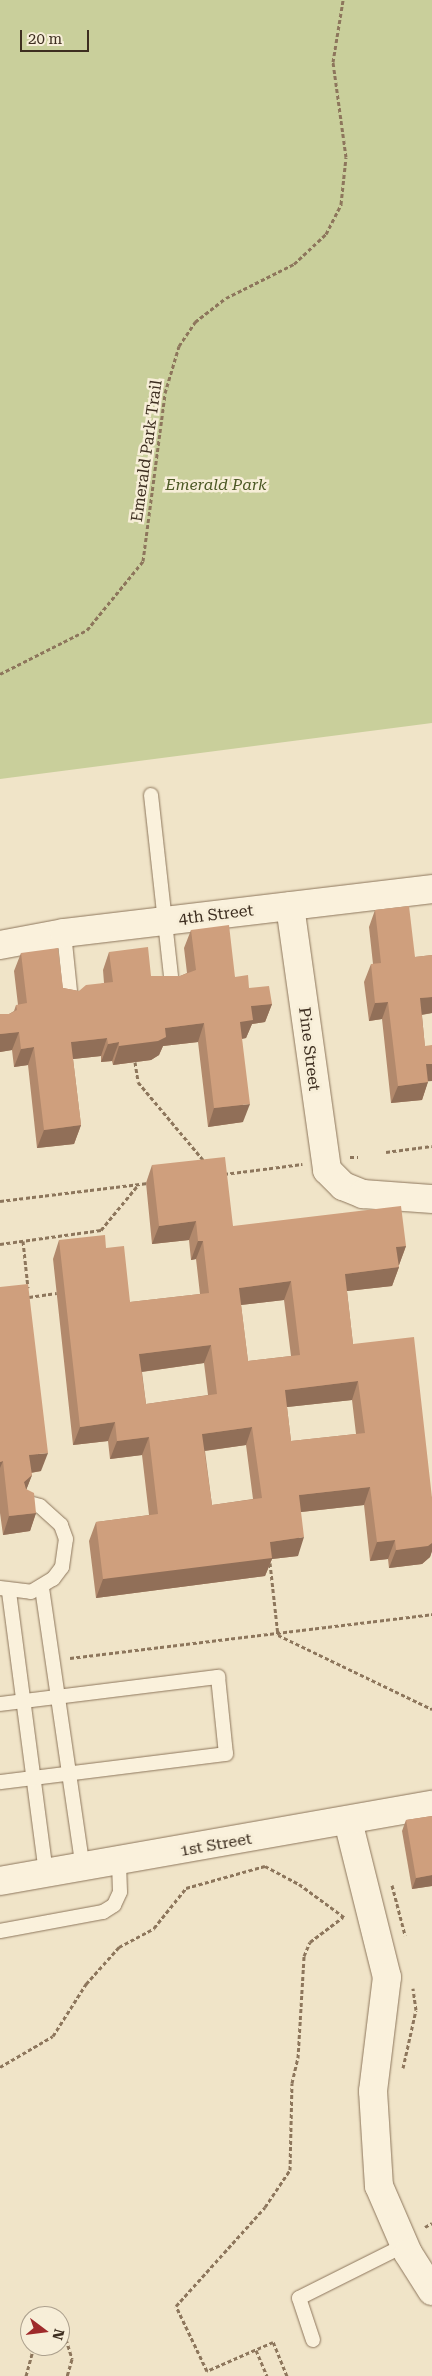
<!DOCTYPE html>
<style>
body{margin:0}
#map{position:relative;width:432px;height:2376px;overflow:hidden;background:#f0e4c8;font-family:"Roboto Serif",serif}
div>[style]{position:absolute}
.green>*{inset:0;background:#c9cf9b}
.path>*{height:3px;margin-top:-1.5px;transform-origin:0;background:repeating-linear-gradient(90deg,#8d765c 0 4px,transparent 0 6.5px)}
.roads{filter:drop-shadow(0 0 1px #8d765c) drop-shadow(0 0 1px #8d765c)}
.service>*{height:14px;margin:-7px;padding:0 7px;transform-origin:7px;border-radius:7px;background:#faf1dc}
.minor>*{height:28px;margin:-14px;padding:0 14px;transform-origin:14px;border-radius:14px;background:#faf1dc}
.tertiary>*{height:28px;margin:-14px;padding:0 14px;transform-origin:14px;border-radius:14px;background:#faf1dc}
.wall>*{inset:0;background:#b2896c}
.shaded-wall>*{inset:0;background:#916f58}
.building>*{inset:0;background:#cf9f7d}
span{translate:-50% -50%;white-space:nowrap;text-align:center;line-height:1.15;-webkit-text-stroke:5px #f7eed8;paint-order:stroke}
.street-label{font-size:16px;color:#3d2e20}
.park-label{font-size:16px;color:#4d5a26;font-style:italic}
.north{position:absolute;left:20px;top:2306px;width:50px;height:50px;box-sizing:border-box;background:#f7eed8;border:1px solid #ada18e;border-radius:50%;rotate:105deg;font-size:14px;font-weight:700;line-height:20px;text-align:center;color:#3d2e20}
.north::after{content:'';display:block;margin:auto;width:18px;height:22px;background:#9e2a2b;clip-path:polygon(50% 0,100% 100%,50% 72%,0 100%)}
.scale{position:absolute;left:20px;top:30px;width:69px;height:22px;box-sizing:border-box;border:2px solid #3d2e20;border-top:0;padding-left:6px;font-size:15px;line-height:18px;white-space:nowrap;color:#3d2e20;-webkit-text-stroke:4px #f7eed8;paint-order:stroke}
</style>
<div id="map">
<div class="green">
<div style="clip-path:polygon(0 0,432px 0,432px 723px,0 779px)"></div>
</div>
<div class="path">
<div style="left:0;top:674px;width:97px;rotate:-26.8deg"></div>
<div style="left:87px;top:630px;width:89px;rotate:-50.9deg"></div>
<div style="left:143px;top:561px;width:169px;rotate:-82.5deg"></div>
<div style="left:165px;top:393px;width:49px;rotate:-73.4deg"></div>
<div style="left:179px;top:346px;width:29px;rotate:-56deg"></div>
<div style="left:195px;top:322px;width:39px;rotate:-38deg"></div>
<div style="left:226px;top:298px;width:76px;rotate:-26.6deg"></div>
<div style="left:294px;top:264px;width:44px;rotate:-43.2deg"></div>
<div style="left:326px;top:234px;width:34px;rotate:-63deg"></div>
<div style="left:341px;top:204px;width:47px;rotate:-83.9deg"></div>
<div style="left:346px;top:157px;width:96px;rotate:-97.8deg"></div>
<div style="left:333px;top:62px;width:63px;rotate:-80.8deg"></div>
<div style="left:135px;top:1062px;width:20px;rotate:81deg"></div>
<div style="left:138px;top:1082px;width:103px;rotate:50.1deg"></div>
<div style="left:386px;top:1152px;width:46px;rotate:-7.4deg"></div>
<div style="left:350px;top:1157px;width:8px"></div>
<div style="left:224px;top:1174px;width:79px;rotate:-7.3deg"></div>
<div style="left:0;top:1201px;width:149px;rotate:-6.9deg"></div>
<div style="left:23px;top:1241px;width:47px;rotate:83.9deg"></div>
<div style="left:0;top:1244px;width:102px;rotate:-7.9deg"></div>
<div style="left:101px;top:1230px;width:58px;rotate:-50.6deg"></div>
<div style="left:29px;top:1297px;width:28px;rotate:-8deg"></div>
<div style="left:270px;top:1563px;width:72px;rotate:83.7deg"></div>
<div style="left:278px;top:1635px;width:171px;rotate:25.7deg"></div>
<div style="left:70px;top:1658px;width:365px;rotate:-6.9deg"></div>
<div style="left:392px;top:1885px;width:52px;rotate:75.4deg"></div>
<div style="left:0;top:2067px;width:61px;rotate:-30.3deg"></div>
<div style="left:53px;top:2036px;width:62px;rotate:-57.6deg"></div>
<div style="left:86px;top:1984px;width:50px;rotate:-48.3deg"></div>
<div style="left:119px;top:1947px;width:40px;rotate:-28deg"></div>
<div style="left:154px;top:1928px;width:51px;rotate:-51.3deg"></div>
<div style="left:186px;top:1888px;width:82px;rotate:-15.6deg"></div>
<div style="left:265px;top:1866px;width:38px;rotate:28deg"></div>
<div style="left:299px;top:1884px;width:56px;rotate:36.3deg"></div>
<div style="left:403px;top:2068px;width:59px;rotate:-77.4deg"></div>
<div style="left:416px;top:2010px;width:22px;rotate:-98deg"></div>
<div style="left:425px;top:2227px;width:8px;rotate:-30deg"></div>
<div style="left:60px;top:2337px;width:6px;rotate:18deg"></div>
<div style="left:66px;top:2339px;width:21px;rotate:73deg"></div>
<div style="left:72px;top:2359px;width:18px;rotate:106deg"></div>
<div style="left:256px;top:2350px;width:28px;rotate:67deg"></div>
<div style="left:26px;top:2376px;width:31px;rotate:-75deg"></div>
<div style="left:287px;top:2376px;width:37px;rotate:-112deg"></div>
<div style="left:273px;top:2342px;width:72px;rotate:156.3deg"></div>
<div style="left:207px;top:2371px;width:72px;rotate:-115.5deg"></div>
<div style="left:176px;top:2306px;width:133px;rotate:-48deg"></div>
<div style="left:265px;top:2207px;width:45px;rotate:-56deg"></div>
<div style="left:290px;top:2170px;width:87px;rotate:-88.7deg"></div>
<div style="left:292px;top:2083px;width:26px;rotate:-77deg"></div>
<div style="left:298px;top:2058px;width:102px;rotate:-86.6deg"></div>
<div style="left:304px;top:1956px;width:15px;rotate:-67deg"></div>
<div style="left:310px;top:1942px;width:41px;rotate:-37.1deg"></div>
</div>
<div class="roads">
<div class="service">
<div style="left:151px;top:795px;width:192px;rotate:83.7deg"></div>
<div style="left:64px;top:933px;width:68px;rotate:84.1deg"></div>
<div style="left:0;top:1588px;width:31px;rotate:7deg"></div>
<div style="left:31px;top:1592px;width:26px;rotate:-31deg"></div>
<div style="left:53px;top:1579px;width:15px;rotate:-53deg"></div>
<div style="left:62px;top:1567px;width:28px;rotate:-82deg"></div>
<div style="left:66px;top:1539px;width:15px;rotate:-110deg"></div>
<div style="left:61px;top:1525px;width:28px;rotate:-138deg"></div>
<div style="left:40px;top:1506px;width:15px;rotate:-164deg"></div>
<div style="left:42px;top:1588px;width:284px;rotate:81.7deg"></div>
<div style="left:9px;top:1592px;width:283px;rotate:82.5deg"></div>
<div style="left:0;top:1704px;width:220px;rotate:-7.1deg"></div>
<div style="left:218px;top:1677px;width:77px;rotate:84.1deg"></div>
<div style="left:226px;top:1754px;width:228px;rotate:172.9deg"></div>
<div style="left:0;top:1931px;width:105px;rotate:-10.5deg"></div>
<div style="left:103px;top:1912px;width:13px;rotate:-32deg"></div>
<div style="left:114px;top:1905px;width:14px;rotate:-65deg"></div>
<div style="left:120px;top:1892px;width:30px;rotate:-92deg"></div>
<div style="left:313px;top:2340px;width:44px;rotate:-108.4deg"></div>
<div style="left:299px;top:2298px;width:119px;rotate:-26.6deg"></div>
</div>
<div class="minor">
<div style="left:290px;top:906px;width:267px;rotate:82deg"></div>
<div style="left:327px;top:1170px;width:23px;rotate:45deg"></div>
<div style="left:343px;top:1186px;width:22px;rotate:22deg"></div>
<div style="left:363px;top:1194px;width:69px;rotate:4.1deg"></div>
<div style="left:0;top:945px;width:65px;rotate:-10.6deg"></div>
<div style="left:64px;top:933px;width:371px;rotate:-6.8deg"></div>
<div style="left:348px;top:1821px;width:161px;rotate:76deg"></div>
<div style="left:387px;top:1977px;width:115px;rotate:97deg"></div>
<div style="left:373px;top:2091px;width:95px;rotate:86.4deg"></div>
<div style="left:379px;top:2186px;width:73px;rotate:66.6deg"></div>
<div style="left:408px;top:2253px;width:45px;rotate:57.7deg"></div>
</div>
<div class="tertiary">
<div style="left:0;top:1881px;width:439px;rotate:-10deg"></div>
</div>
</div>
<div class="wall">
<div style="clip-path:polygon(375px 910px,415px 957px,432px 955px,432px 1013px,422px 1015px,428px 1081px,422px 1100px,391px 1103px,382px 1019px,369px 1021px,364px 982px,371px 964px,373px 964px,369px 927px)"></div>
<div style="clip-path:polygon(191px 930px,235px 977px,249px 988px,272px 1004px,265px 1022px,252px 1024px,246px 1038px,242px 1039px,243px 1122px,208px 1127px,198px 1042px,163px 1046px,159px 1055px,151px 1060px,113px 1065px,112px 1061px,101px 1062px,101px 1056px,73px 1059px,81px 1125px,74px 1144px,37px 1148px,28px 1065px,14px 1067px,12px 1050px,0 1052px,0 1014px,9px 1014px,14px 1011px,16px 1005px,18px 1005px,14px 971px,21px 953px,63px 988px,79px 991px,104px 983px,103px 970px,109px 952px,151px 976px,180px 976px,187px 973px,184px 948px)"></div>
<div style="clip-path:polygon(evenodd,152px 1165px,233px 1226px,406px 1246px,399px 1265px,398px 1265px,399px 1267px,392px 1286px,347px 1291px,353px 1344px,432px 1498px,432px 1551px,430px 1557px,422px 1564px,389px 1568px,388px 1559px,370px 1561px,364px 1505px,301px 1512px,298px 1556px,272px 1559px,265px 1576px,96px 1598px,89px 1541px,96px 1522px,149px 1515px,142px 1455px,110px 1459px,108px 1441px,73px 1445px,53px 1259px,59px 1240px,106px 1248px,130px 1302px,200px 1294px,196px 1259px,191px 1260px,189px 1240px,152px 1244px,146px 1183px,152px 1165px,284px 1300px,291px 1356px,248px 1361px,241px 1305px,284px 1300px,152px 1165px,204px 1363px,208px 1395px,146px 1404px,142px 1372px,204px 1363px,152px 1165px,352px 1400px,356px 1434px,291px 1441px,287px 1407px,352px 1400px,152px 1165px,246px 1445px,253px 1499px,212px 1505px,205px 1451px,246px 1445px)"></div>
<div style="clip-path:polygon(0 1287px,41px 1471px,31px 1473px,32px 1475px,26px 1490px,36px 1513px,30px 1531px,3px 1535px,0 1513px)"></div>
<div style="clip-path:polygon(432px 1816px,432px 1886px,412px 1889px,402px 1831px,406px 1820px)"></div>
</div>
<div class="shaded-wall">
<div style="clip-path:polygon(432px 997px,432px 1013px,413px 1016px,420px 998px)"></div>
<div style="clip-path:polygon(388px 1002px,382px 1019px,369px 1021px,375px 1003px)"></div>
<div style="clip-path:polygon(272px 1004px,265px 1022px,252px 1024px,246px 1038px,233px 1040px,240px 1022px,251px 1006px)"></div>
<div style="clip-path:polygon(204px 1023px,198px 1042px,163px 1046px,159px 1055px,151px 1060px,113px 1065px,119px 1046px,165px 1028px)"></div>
<div style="clip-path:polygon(19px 1032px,12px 1050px,0 1052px,0 1034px)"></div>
<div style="clip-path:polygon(107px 1038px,101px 1056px,64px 1060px,71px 1042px)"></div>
<div style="clip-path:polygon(119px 1042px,112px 1061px,101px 1062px,108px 1044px)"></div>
<div style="clip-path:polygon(34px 1047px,28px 1065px,14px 1067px,21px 1049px)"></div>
<div style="clip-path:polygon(426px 1064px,432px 1064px,432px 1081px,420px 1082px)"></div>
<div style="clip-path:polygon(428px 1082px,422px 1100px,391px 1103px,398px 1086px)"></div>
<div style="clip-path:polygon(250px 1104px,243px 1122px,208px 1127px,214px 1108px)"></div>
<div style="clip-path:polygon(81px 1125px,74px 1144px,37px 1148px,44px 1130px)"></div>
<div style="clip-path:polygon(196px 1221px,189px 1240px,152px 1244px,159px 1226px)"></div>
<div style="clip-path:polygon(198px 1241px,203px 1241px,196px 1259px,191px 1260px)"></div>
<div style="clip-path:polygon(406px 1246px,399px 1265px,390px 1266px,396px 1247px)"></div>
<div style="clip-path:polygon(399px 1267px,392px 1286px,338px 1292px,345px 1274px)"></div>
<div style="clip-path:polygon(291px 1281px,284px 1300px,232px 1306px,239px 1288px)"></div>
<div style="clip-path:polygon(211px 1345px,204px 1363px,133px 1373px,139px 1354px)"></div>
<div style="clip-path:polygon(358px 1381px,352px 1400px,278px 1408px,285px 1390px)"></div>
<div style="clip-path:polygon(115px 1422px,108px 1441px,73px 1445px,80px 1427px)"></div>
<div style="clip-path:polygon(252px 1427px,246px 1445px,196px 1452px,202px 1434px)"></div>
<div style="clip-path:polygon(149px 1437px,142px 1455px,110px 1459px,117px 1441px)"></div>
<div style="clip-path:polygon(48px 1453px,41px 1471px,23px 1474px,29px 1455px)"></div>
<div style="clip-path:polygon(3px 1461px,0 1468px,0 1462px)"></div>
<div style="clip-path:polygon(32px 1475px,25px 1493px,24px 1482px)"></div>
<div style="clip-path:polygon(370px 1487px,364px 1505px,292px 1513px,299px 1495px)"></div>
<div style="clip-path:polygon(36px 1513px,30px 1531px,3px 1535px,9px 1516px)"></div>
<div style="clip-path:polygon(304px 1537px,298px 1556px,272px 1559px,265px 1576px,96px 1598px,103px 1579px,270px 1542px)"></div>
<div style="clip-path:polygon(395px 1540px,388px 1559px,370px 1561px,377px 1542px)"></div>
<div style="clip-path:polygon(432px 1543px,432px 1551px,430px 1557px,422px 1564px,389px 1568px,396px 1550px)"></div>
<div style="clip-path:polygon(432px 1875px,432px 1886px,412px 1889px,416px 1878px)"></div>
</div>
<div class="building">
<div style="clip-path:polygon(409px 906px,415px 957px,432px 955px,432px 997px,420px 998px,425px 1046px,432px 1045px,432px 1064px,426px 1064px,428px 1082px,398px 1086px,388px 1002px,375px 1003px,371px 964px,381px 963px,375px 910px)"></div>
<div style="clip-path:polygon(229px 925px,235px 977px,248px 975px,249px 988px,269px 986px,272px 1004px,251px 1006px,253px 1020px,240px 1022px,250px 1104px,214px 1108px,204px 1023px,165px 1028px,166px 1037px,158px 1041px,119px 1046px,119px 1042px,108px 1044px,107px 1038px,71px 1042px,81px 1125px,44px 1130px,34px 1047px,21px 1049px,19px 1032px,0 1034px,0 1014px,9px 1014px,17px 1010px,16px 1005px,27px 1003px,21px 953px,58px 948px,63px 988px,79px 991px,86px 985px,113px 982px,109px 952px,148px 947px,151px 976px,180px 976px,196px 970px,191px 930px)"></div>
<div style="clip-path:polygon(evenodd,225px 1157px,233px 1226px,401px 1206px,406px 1246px,396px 1247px,399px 1267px,345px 1274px,353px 1344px,414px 1337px,432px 1498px,432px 1543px,428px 1546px,396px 1550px,395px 1540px,377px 1542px,370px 1487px,299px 1495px,304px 1537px,270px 1542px,272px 1558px,103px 1579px,96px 1522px,158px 1514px,149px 1437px,117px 1441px,115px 1422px,80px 1427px,59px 1240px,105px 1235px,106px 1248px,124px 1246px,130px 1302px,209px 1293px,203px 1241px,198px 1241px,196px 1221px,159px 1226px,152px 1165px,225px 1157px,291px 1281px,300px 1355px,248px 1361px,239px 1288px,291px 1281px,225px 1157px,211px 1345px,217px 1394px,146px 1404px,139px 1354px,211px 1345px,225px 1157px,358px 1381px,365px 1433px,291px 1441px,285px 1390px,358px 1381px,225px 1157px,252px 1427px,262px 1498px,212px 1505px,202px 1434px,252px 1427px)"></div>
<div style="clip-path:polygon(28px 1284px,48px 1453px,29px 1455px,32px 1475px,24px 1482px,26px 1489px,34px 1493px,36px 1513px,9px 1516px,3px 1461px,0 1462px,0 1287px)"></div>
<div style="clip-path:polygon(432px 1816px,432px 1875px,416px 1878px,406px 1820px)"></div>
</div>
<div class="street-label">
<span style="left:147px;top:451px;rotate:-82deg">Emerald Park Trail</span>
<span style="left:216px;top:915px;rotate:-7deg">4th Street</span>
<span style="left:309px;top:1049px;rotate:83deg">Pine Street</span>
<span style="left:216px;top:1845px;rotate:-10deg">1st Street</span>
</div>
<div class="park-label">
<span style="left:216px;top:485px">Emerald Park</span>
</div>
<div class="north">N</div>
<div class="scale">20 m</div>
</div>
